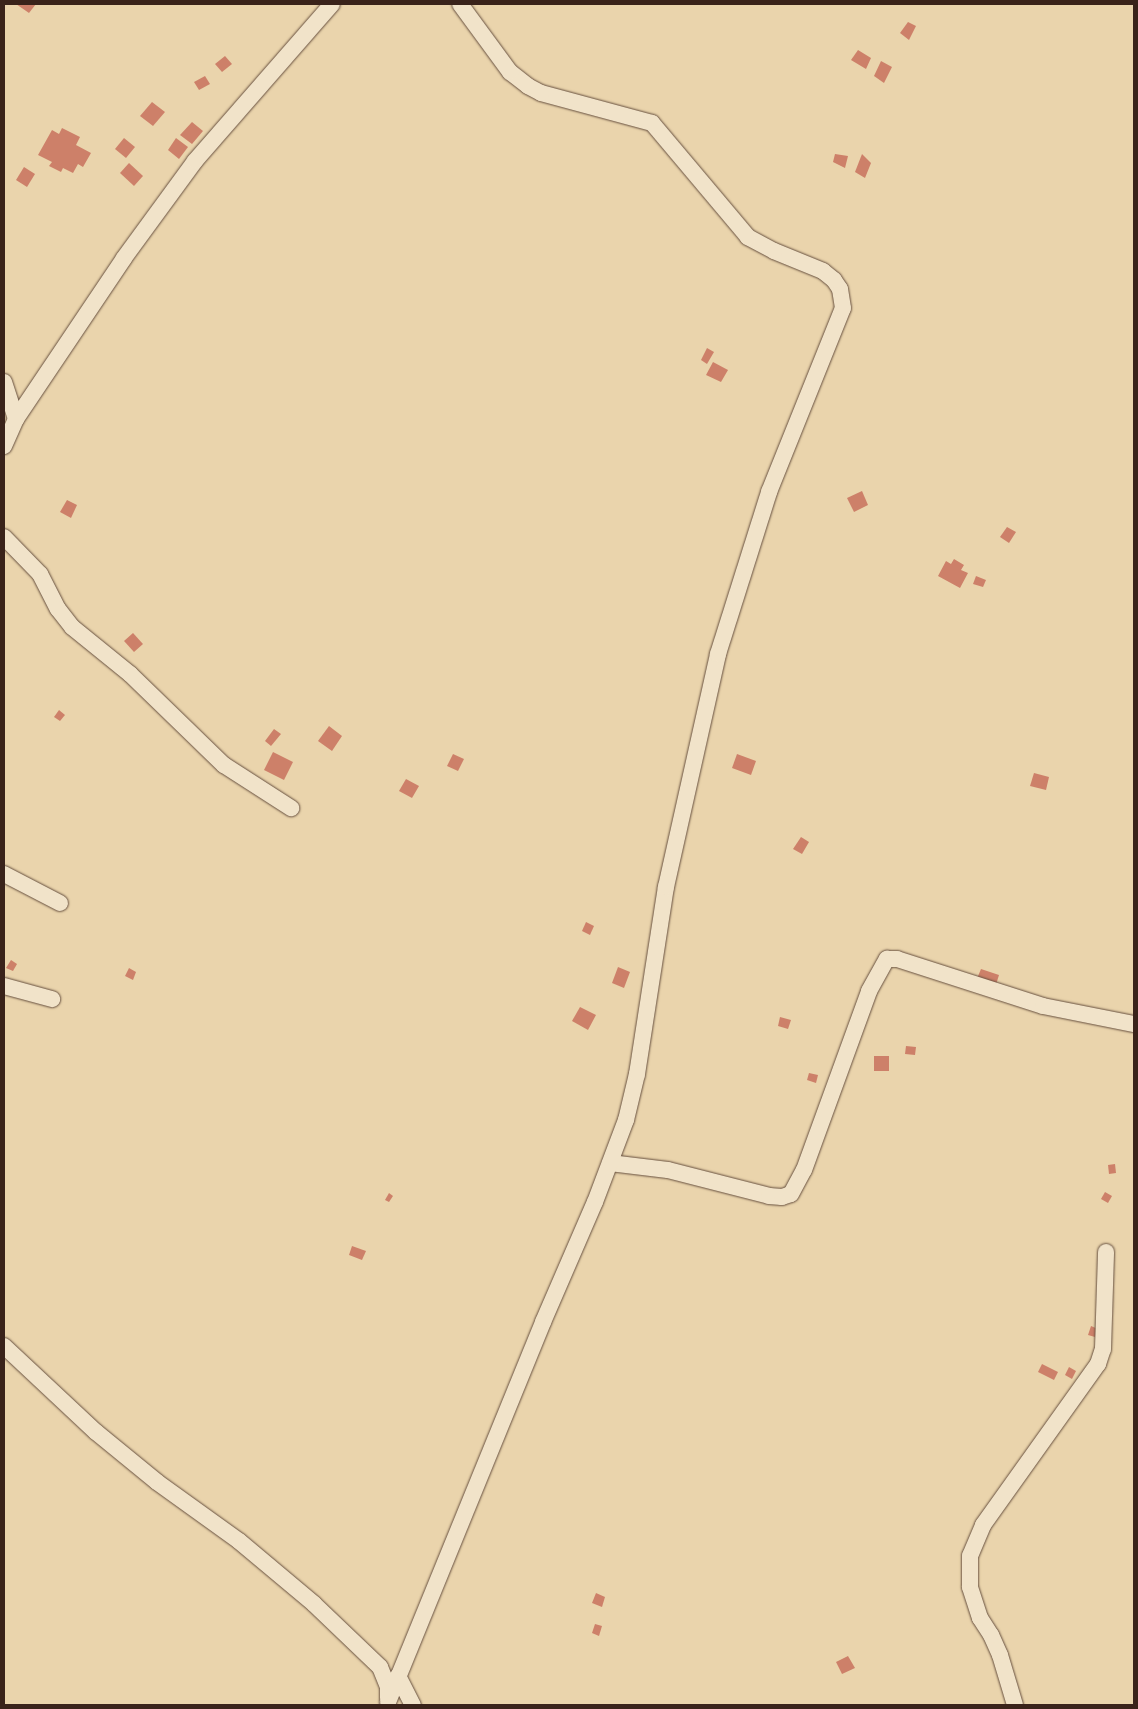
<!DOCTYPE html>
<style>
body{margin:0}
#map{position:relative;width:1138px;height:1709px;overflow:hidden;background:#ead4ac;font-family:"IM FELL Great Primer",serif}
div>[style]{position:absolute}
.building>*{inset:0;background:#cd8069}
.roads{filter:drop-shadow(0 0 1px #664f3e) drop-shadow(0 0 1px #664f3e)}
.minor>*{height:16px;margin:-8px;padding:0 8px;transform-origin:8px;border-radius:8px;background:#f1e3c9}
span{translate:-50% -50%;white-space:nowrap;text-align:center;line-height:1.15;-webkit-text-stroke:5px #f1e3c9;paint-order:stroke}
.frame{position:absolute;inset:0;border:5px solid #3a231a;pointer-events:none}
</style>
<div id="map">
<div class="building">
<div style="clip-path:polygon(16px 4px,36px 4px,29px 13px)"></div>
<div style="clip-path:polygon(908px 22px,916px 26px,909px 40px,900px 33px)"></div>
<div style="clip-path:polygon(858px 50px,871px 58px,866px 69px,851px 60px)"></div>
<div style="clip-path:polygon(225px 56px,232px 64px,222px 72px,215px 64px)"></div>
<div style="clip-path:polygon(881px 61px,892px 67px,884px 83px,874px 76px)"></div>
<div style="clip-path:polygon(205px 76px,210px 84px,199px 90px,194px 82px)"></div>
<div style="clip-path:polygon(152px 102px,165px 112px,153px 126px,140px 116px)"></div>
<div style="clip-path:polygon(192px 122px,203px 131px,192px 144px,180px 135px)"></div>
<div style="clip-path:polygon(62px 128px,80px 137px,76px 145px,91px 153px,83px 167px,78px 164px,73px 173px,63px 168px,61px 172px,49px 166px,52px 162px,38px 155px,52px 130px,59px 134px)"></div>
<div style="clip-path:polygon(124px 138px,135px 147px,126px 158px,115px 149px)"></div>
<div style="clip-path:polygon(176px 138px,188px 147px,179px 159px,168px 150px)"></div>
<div style="clip-path:polygon(835px 154px,848px 156px,845px 168px,833px 162px)"></div>
<div style="clip-path:polygon(862px 154px,871px 163px,865px 178px,855px 172px)"></div>
<div style="clip-path:polygon(129px 163px,143px 176px,134px 186px,120px 173px)"></div>
<div style="clip-path:polygon(24px 167px,35px 174px,27px 187px,16px 180px)"></div>
<div style="clip-path:polygon(707px 348px,714px 352px,707px 364px,701px 360px)"></div>
<div style="clip-path:polygon(713px 362px,728px 370px,721px 382px,706px 375px)"></div>
<div style="clip-path:polygon(862px 491px,868px 505px,854px 512px,847px 498px)"></div>
<div style="clip-path:polygon(67px 500px,77px 505px,71px 518px,60px 512px)"></div>
<div style="clip-path:polygon(1007px 527px,1016px 532px,1009px 543px,1000px 537px)"></div>
<div style="clip-path:polygon(954px 559px,964px 565px,961px 570px,968px 573px,960px 588px,938px 576px,946px 561px,951px 564px)"></div>
<div style="clip-path:polygon(976px 576px,986px 580px,983px 587px,973px 584px)"></div>
<div style="clip-path:polygon(133px 633px,143px 644px,134px 652px,124px 641px)"></div>
<div style="clip-path:polygon(59px 710px,65px 715px,60px 721px,54px 717px)"></div>
<div style="clip-path:polygon(329px 726px,342px 736px,332px 751px,318px 741px)"></div>
<div style="clip-path:polygon(274px 729px,281px 734px,271px 746px,265px 741px)"></div>
<div style="clip-path:polygon(273px 752px,293px 762px,284px 780px,264px 770px)"></div>
<div style="clip-path:polygon(453px 754px,464px 759px,458px 771px,447px 766px)"></div>
<div style="clip-path:polygon(737px 754px,756px 761px,751px 775px,732px 768px)"></div>
<div style="clip-path:polygon(1034px 773px,1049px 777px,1046px 790px,1030px 786px)"></div>
<div style="clip-path:polygon(406px 779px,419px 786px,412px 798px,399px 791px)"></div>
<div style="clip-path:polygon(801px 837px,809px 842px,802px 854px,793px 849px)"></div>
<div style="clip-path:polygon(586px 922px,594px 926px,590px 935px,582px 931px)"></div>
<div style="clip-path:polygon(11px 960px,17px 964px,13px 971px,6px 968px)"></div>
<div style="clip-path:polygon(618px 967px,630px 972px,624px 988px,612px 983px)"></div>
<div style="clip-path:polygon(129px 968px,136px 972px,133px 980px,125px 976px)"></div>
<div style="clip-path:polygon(981px 969px,999px 975px,995px 988px,976px 981px)"></div>
<div style="clip-path:polygon(580px 1007px,596px 1015px,588px 1030px,572px 1021px)"></div>
<div style="clip-path:polygon(780px 1017px,791px 1020px,788px 1029px,778px 1026px)"></div>
<div style="clip-path:polygon(906px 1046px,916px 1047px,915px 1055px,905px 1054px)"></div>
<div style="clip-path:polygon(874px 1056px,889px 1056px,889px 1071px,874px 1071px)"></div>
<div style="clip-path:polygon(809px 1073px,818px 1075px,816px 1083px,807px 1080px)"></div>
<div style="clip-path:polygon(1115px 1164px,1116px 1173px,1109px 1174px,1108px 1165px)"></div>
<div style="clip-path:polygon(1105px 1192px,1112px 1196px,1108px 1203px,1101px 1199px)"></div>
<div style="clip-path:polygon(389px 1193px,393px 1196px,389px 1202px,385px 1200px)"></div>
<div style="clip-path:polygon(352px 1246px,366px 1251px,362px 1260px,349px 1255px)"></div>
<div style="clip-path:polygon(1091px 1326px,1098px 1329px,1095px 1337px,1088px 1335px)"></div>
<div style="clip-path:polygon(1042px 1364px,1058px 1372px,1054px 1380px,1038px 1372px)"></div>
<div style="clip-path:polygon(1069px 1367px,1076px 1371px,1072px 1379px,1065px 1375px)"></div>
<div style="clip-path:polygon(596px 1593px,605px 1597px,602px 1607px,592px 1603px)"></div>
<div style="clip-path:polygon(595px 1624px,602px 1626px,599px 1636px,592px 1633px)"></div>
<div style="clip-path:polygon(848px 1656px,855px 1668px,842px 1674px,836px 1662px)"></div>
</div>
<div class="roads">
<div class="minor">
<div style="left:4px;top:382px;width:39px;rotate:72deg"></div>
<div style="left:4px;top:446px;width:30px;rotate:-66deg"></div>
<div style="left:16px;top:419px;width:194px;rotate:-56.1deg"></div>
<div style="left:124px;top:258px;width:120px;rotate:-53.8deg"></div>
<div style="left:195px;top:161px;width:208px;rotate:-48.9deg"></div>
<div style="left:4px;top:537px;width:52px;rotate:45.8deg"></div>
<div style="left:40px;top:574px;width:39px;rotate:63deg"></div>
<div style="left:58px;top:609px;width:23px;rotate:52deg"></div>
<div style="left:72px;top:627px;width:75px;rotate:39deg"></div>
<div style="left:130px;top:674px;width:131px;rotate:44.1deg"></div>
<div style="left:224px;top:765px;width:80px;rotate:32.7deg"></div>
<div style="left:4px;top:874px;width:63px;rotate:27.4deg"></div>
<div style="left:4px;top:986px;width:50px;rotate:15.2deg"></div>
<div style="left:610px;top:1163px;width:58px;rotate:6.9deg"></div>
<div style="left:668px;top:1170px;width:104px;rotate:14.4deg"></div>
<div style="left:769px;top:1196px;width:13px;rotate:4deg"></div>
<div style="left:782px;top:1197px;width:9px;rotate:-18deg"></div>
<div style="left:791px;top:1194px;width:27px;rotate:-62deg"></div>
<div style="left:804px;top:1170px;width:190px;rotate:-70deg"></div>
<div style="left:869px;top:991px;width:37px;rotate:-61deg"></div>
<div style="left:887px;top:959px;width:10px"></div>
<div style="left:897px;top:959px;width:153px;rotate:17.8deg"></div>
<div style="left:1043px;top:1006px;width:93px;rotate:11.2deg"></div>
<div style="left:4px;top:1346px;width:126px;rotate:43.1deg"></div>
<div style="left:96px;top:1432px;width:79px;rotate:39.3deg"></div>
<div style="left:157px;top:1482px;width:101px;rotate:35.7deg"></div>
<div style="left:239px;top:1541px;width:98px;rotate:40deg"></div>
<div style="left:314px;top:1604px;width:91px;rotate:43.7deg"></div>
<div style="left:380px;top:1667px;width:22px;rotate:68deg"></div>
<div style="left:388px;top:1687px;width:11px;rotate:90deg"></div>
<div style="left:398px;top:1676px;width:33px;rotate:63deg"></div>
<div style="left:388px;top:1702px;width:410px;rotate:-67.8deg"></div>
<div style="left:543px;top:1322px;width:131px;rotate:-66.6deg"></div>
<div style="left:595px;top:1202px;width:88px;rotate:-69.3deg"></div>
<div style="left:626px;top:1120px;width:47px;rotate:-76.6deg"></div>
<div style="left:637px;top:1074px;width:189px;rotate:-81.2deg"></div>
<div style="left:666px;top:887px;width:239px;rotate:-77.4deg"></div>
<div style="left:718px;top:654px;width:170px;rotate:-72.5deg"></div>
<div style="left:769px;top:492px;width:198px;rotate:-68.1deg"></div>
<div style="left:843px;top:308px;width:19px;rotate:-99deg"></div>
<div style="left:840px;top:289px;width:11px;rotate:-124deg"></div>
<div style="left:834px;top:280px;width:14px;rotate:-141deg"></div>
<div style="left:823px;top:271px;width:53px;rotate:-157.8deg"></div>
<div style="left:774px;top:251px;width:30px;rotate:-152deg"></div>
<div style="left:748px;top:237px;width:149px;rotate:-130.1deg"></div>
<div style="left:652px;top:123px;width:115px;rotate:-164.9deg"></div>
<div style="left:541px;top:93px;width:15px;rotate:-152deg"></div>
<div style="left:528px;top:86px;width:23px;rotate:-142deg"></div>
<div style="left:510px;top:72px;width:84px;rotate:-126.3deg"></div>
<div style="left:1015px;top:1705px;width:52px;rotate:-106.7deg"></div>
<div style="left:1000px;top:1655px;width:22px;rotate:-114deg"></div>
<div style="left:991px;top:1635px;width:20px;rotate:-123deg"></div>
<div style="left:980px;top:1618px;width:33px;rotate:-108deg"></div>
<div style="left:970px;top:1587px;width:31px;rotate:-90deg"></div>
<div style="left:970px;top:1556px;width:34px;rotate:-67deg"></div>
<div style="left:983px;top:1525px;width:198px;rotate:-54.5deg"></div>
<div style="left:1098px;top:1364px;width:16px;rotate:-72deg"></div>
<div style="left:1103px;top:1349px;width:97px;rotate:-88.2deg"></div>
</div>
</div>
<div class="frame"></div>
</div>
